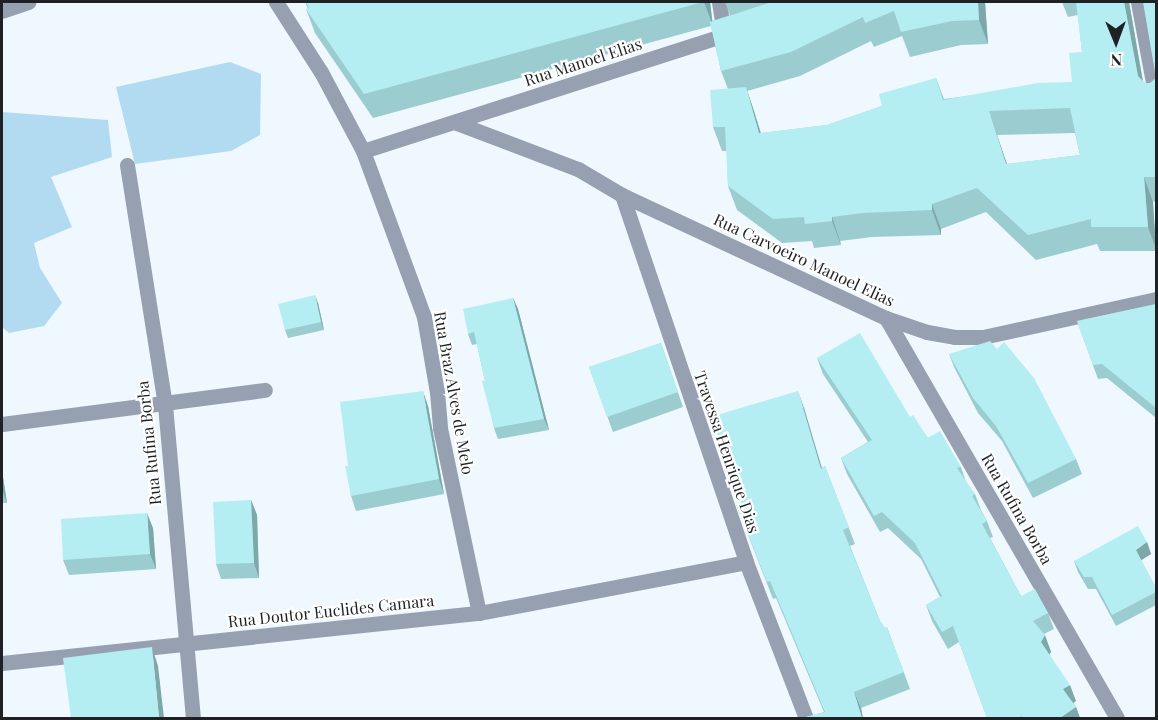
<!DOCTYPE html>
<style>
body{margin:0}
#map{position:relative;width:1158px;height:720px;overflow:hidden;background:#eef8fe;font-family:"Playfair Display",serif}
div>[style]{position:absolute}
.green>*{inset:0;background:#b2dbf1}
.minor>*{height:15px;margin:-7.5px;padding:0 7.5px;transform-origin:7.5px;border-radius:7.5px;background:#96a0b0}
.wall>*{inset:0;background:#9bcdd0}
.shaded-wall>*{inset:0;background:#7ea7a9}
.building>*{inset:0;background:#b4eef2}
span{translate:-50% -50%;white-space:nowrap;text-align:center;line-height:1.15;-webkit-text-stroke:4.5px #fff;paint-order:stroke}
.street-label{font-size:16px;color:#1e2224}
.frame{position:absolute;inset:0;border:3px solid #1e2224;pointer-events:none}
.north{position:absolute;left:1086px;top:12px;width:60px;height:60px;-webkit-text-stroke:4px #fff;paint-order:stroke;rotate:179deg;font-size:16px;font-weight:700;line-height:24px;text-align:center;color:#1e2224}
.north::after{content:'';display:block;margin:auto;width:21px;height:27px;background:#1e2224;clip-path:polygon(50% 0,100% 100%,50% 72%,0 100%)}
</style>
<div id="map">
<div class="green">
<div style="clip-path:polygon(230px 62px,261px 74px,260px 135px,231px 151px,135px 164px,116px 87px)"></div>
<div style="clip-path:polygon(2px 112px,108px 120px,112px 157px,51px 177px,72px 227px,34px 243px,40px 268px,62px 303px,44px 326px,9px 333px,2px 327px)"></div>
</div>
<div class="minor">
<div style="left:276px;top:2px;width:83px;rotate:57.3deg"></div>
<div style="left:321px;top:72px;width:89px;rotate:62deg"></div>
<div style="left:363px;top:151px;width:177px;rotate:69.8deg"></div>
<div style="left:424px;top:317px;width:76px;rotate:80.2deg"></div>
<div style="left:437px;top:392px;width:36px;rotate:85deg"></div>
<div style="left:440px;top:428px;width:189px;rotate:78.1deg"></div>
<div style="left:719px;top:2px;width:33px;rotate:81deg"></div>
<div style="left:1138px;top:2px;width:98px;rotate:79.4deg"></div>
<div style="left:2px;top:11px;width:28px;rotate:-19deg"></div>
<div style="left:454px;top:122px;width:133px;rotate:20.8deg"></div>
<div style="left:578px;top:169px;width:51px;rotate:30.6deg"></div>
<div style="left:622px;top:195px;width:291px;rotate:25deg"></div>
<div style="left:886px;top:318px;width:43px;rotate:18.9deg"></div>
<div style="left:927px;top:332px;width:28px;rotate:10deg"></div>
<div style="left:955px;top:337px;width:28px"></div>
<div style="left:983px;top:337px;width:177px;rotate:-12.4deg"></div>
<div style="left:363px;top:151px;width:389px;rotate:-17.8deg"></div>
<div style="left:127px;top:165px;width:243px;rotate:81deg"></div>
<div style="left:165px;top:405px;width:314px;rotate:84.9deg"></div>
<div style="left:622px;top:195px;width:387px;rotate:71.3deg"></div>
<div style="left:746px;top:562px;width:167px;rotate:69deg"></div>
<div style="left:886px;top:318px;width:462px;rotate:60deg"></div>
<div style="left:2px;top:424px;width:265px;rotate:-7.4deg"></div>
<div style="left:2px;top:663px;width:480px;rotate:-6deg"></div>
<div style="left:479px;top:613px;width:272px;rotate:-10.8deg"></div>
</div>
<div class="wall">
<div style="clip-path:polygon(evenodd,305px 2px,710px 2px,712px 21px,730px 15px,725px 2px,985px 2px,988px 44px,961px 45px,910px 57px,902px 36px,874px 47px,871px 41px,800px 76px,747px 91px,754px 111px,761px 133px,827px 125px,882px 106px,936px 78px,944px 99px,1072px 82px,1082px 52px,1078px 15px,1068px 17px,1062px 2px,1129px 2px,1143px 81px,1145px 83px,1150px 83px,1156px 78px,1156px 2px,1156px 201px,1153px 202px,1156px 251px,1100px 251px,1097px 244px,1036px 260px,986px 212px,941px 229px,941px 235px,872px 237px,840px 241px,841px 245px,814px 248px,812px 241px,782px 243px,737px 210px,728px 186px,727px 151px,722px 151px,713px 127px,728px 89px,721px 71px,711px 26px,373px 118px,315px 33px,306px 9px,308px 9px,305px 2px,1075px 133px,1080px 155px,1007px 164px,997px 135px,1075px 133px)"></div>
<div style="clip-path:polygon(513px 298px,518px 309px,549px 430px,498px 439px,494px 428px,485px 381px,477px 344px,472px 345px,468px 334px)"></div>
<div style="clip-path:polygon(318px 303px,324px 330px,288px 338px,285px 330px)"></div>
<div style="clip-path:polygon(1156px 304px,1156px 418px,1107px 378px,1098px 379px,1077px 321px)"></div>
<div style="clip-path:polygon(661px 343px,683px 407px,613px 432px,589px 367px)"></div>
<div style="clip-path:polygon(949px 354px,1076px 459px,1082px 474px,1033px 498px,1002px 441px,978px 413px,955px 369px)"></div>
<div style="clip-path:polygon(817px 358px,910px 417px,928px 438px,961px 467px,966px 482px,975px 494px,981px 510px,987px 521px,993px 537px,990px 538px,1021px 596px,1048px 613px,1054px 629px,1044px 634px,1051px 652px,1049px 654px,1076px 701px,1073px 703px,1076px 707px,1080px 718px,987px 718px,959px 642px,948px 649px,932px 621px,926px 605px,940px 597px,921px 559px,888px 528px,880px 532px,847px 474px,841px 458px,868px 442px,823px 374px)"></div>
<div style="clip-path:polygon(428px 406px,444px 494px,356px 511px,351px 496px,348px 466px)"></div>
<div style="clip-path:polygon(804px 408px,822px 468px,825px 466px,855px 544px,850px 546px,880px 621px,885px 628px,887px 627px,910px 689px,861px 708px,863px 718px,802px 718px,824px 712px,776px 598px,773px 599px,736px 504px,742px 501px,728px 462px,723px 463px,717px 446px)"></div>
<div style="clip-path:polygon(2px 470px,7px 503px,2px 503px)"></div>
<div style="clip-path:polygon(251px 500px,257px 515px,259px 578px,221px 579px,216px 564px)"></div>
<div style="clip-path:polygon(153px 528px,156px 569px,69px 575px,63px 560px)"></div>
<div style="clip-path:polygon(1147px 542px,1151px 554px,1141px 560px,1156px 588px,1156px 605px,1116px 626px,1096px 589px,1088px 589px,1078px 572px,1074px 561px)"></div>
</div>
<div class="shaded-wall">
<div style="clip-path:polygon(704px 2px,710px 2px,713px 26px)"></div>
<div style="clip-path:polygon(978px 2px,985px 2px,988px 44px,979px 20px)"></div>
<div style="clip-path:polygon(1124px 2px,1129px 2px,1146px 100px,1138px 76px)"></div>
<div style="clip-path:polygon(746px 87px,754px 111px,768px 158px,759px 133px)"></div>
<div style="clip-path:polygon(989px 111px,997px 135px,1015px 188px,1006px 164px)"></div>
<div style="clip-path:polygon(1144px 177px,1153px 202px,1156px 249px,1148px 227px)"></div>
<div style="clip-path:polygon(932px 204px,941px 229px,941px 235px,932px 210px)"></div>
<div style="clip-path:polygon(832px 217px,840px 241px,841px 245px,832px 221px)"></div>
<div style="clip-path:polygon(315px 295px,318px 303px,324px 330px,321px 322px)"></div>
<div style="clip-path:polygon(513px 298px,518px 309px,549px 430px,544px 419px)"></div>
<div style="clip-path:polygon(423px 391px,428px 406px,444px 494px,439px 479px)"></div>
<div style="clip-path:polygon(798px 391px,804px 408px,827px 486px,821px 469px)"></div>
<div style="clip-path:polygon(2px 470px,7px 503px,2px 489px)"></div>
<div style="clip-path:polygon(251px 500px,257px 515px,259px 578px,254px 563px)"></div>
<div style="clip-path:polygon(147px 513px,153px 528px,156px 569px,150px 554px)"></div>
<div style="clip-path:polygon(1147px 542px,1151px 554px,1140px 561px,1136px 550px)"></div>
<div style="clip-path:polygon(1045px 635px,1051px 652px,1047px 658px,1041px 642px)"></div>
<div style="clip-path:polygon(152px 647px,158px 666px,164px 718px,159px 718px)"></div>
<div style="clip-path:polygon(1070px 685px,1076px 701px,1069px 706px,1063px 689px)"></div>
<div style="clip-path:polygon(854px 692px,861px 708px,863px 718px,862px 718px)"></div>
<div style="clip-path:polygon(1076px 707px,1080px 718px,1060px 718px)"></div>
</div>
<div class="building">
<div style="clip-path:polygon(306px 2px,703px 2px,364px 94px,306px 9px,309px 8px)"></div>
<div style="clip-path:polygon(772px 2px,978px 2px,979px 20px,952px 21px,901px 32px,894px 11px,865px 23px,863px 17px,791px 52px,721px 71px,710px 22px)"></div>
<div style="clip-path:polygon(evenodd,1076px 2px,1124px 2px,1138px 76px,1145px 83px,1150px 83px,1156px 78px,1143px 2px,1156px 2px,1156px 177px,1144px 177px,1148px 227px,1091px 227px,1091px 219px,1028px 235px,977px 188px,932px 204px,932px 210px,863px 213px,832px 217px,832px 221px,805px 224px,804px 217px,773px 219px,728px 186px,725px 127px,713px 127px,710px 90px,746px 87px,759px 133px,827px 125px,882px 106px,879px 94px,936px 78px,943px 100px,1038px 83px,1072px 82px,1069px 53px,1082px 52px,1076px 2px,1070px 108px,1080px 155px,1006px 164px,989px 111px,1070px 108px)"></div>
<div style="clip-path:polygon(315px 295px,321px 322px,285px 330px,278px 304px)"></div>
<div style="clip-path:polygon(513px 298px,544px 419px,494px 428px,482px 381px,485px 381px,474px 332px,468px 334px,463px 309px)"></div>
<div style="clip-path:polygon(1156px 304px,1156px 408px,1102px 364px,1093px 365px,1077px 321px)"></div>
<div style="clip-path:polygon(860px 333px,910px 417px,913px 415px,928px 438px,940px 431px,961px 467px,957px 468px,975px 494px,972px 496px,987px 521px,982px 524px,1021px 596px,1035px 589px,1048px 613px,1033px 621px,1045px 635px,1041px 642px,1070px 685px,1063px 689px,1076px 707px,1060px 718px,1023px 718px,1021px 716px,1018px 718px,987px 718px,953px 626px,942px 632px,926px 605px,942px 596px,915px 543px,882px 512px,874px 516px,841px 458px,872px 440px,817px 358px)"></div>
<div style="clip-path:polygon(990px 341px,997px 349px,1004px 342px,1034px 378px,1076px 459px,1028px 483px,996px 426px,973px 398px,949px 354px)"></div>
<div style="clip-path:polygon(661px 343px,678px 392px,607px 417px,589px 367px)"></div>
<div style="clip-path:polygon(423px 391px,439px 479px,351px 496px,345px 466px,348px 466px,340px 402px)"></div>
<div style="clip-path:polygon(798px 391px,821px 469px,825px 466px,849px 527px,843px 530px,880px 621px,885px 628px,887px 627px,904px 672px,854px 692px,862px 718px,802px 718px,825px 712px,770px 581px,767px 582px,736px 504px,742px 501px,722px 445px,717px 446px,707px 418px)"></div>
<div style="clip-path:polygon(251px 500px,254px 563px,216px 564px,213px 502px)"></div>
<div style="clip-path:polygon(147px 513px,150px 554px,63px 560px,61px 519px)"></div>
<div style="clip-path:polygon(1138px 526px,1147px 542px,1136px 550px,1156px 588px,1156px 592px,1112px 615px,1092px 577px,1084px 577px,1074px 561px)"></div>
<div style="clip-path:polygon(152px 647px,159px 718px,71px 718px,63px 658px)"></div>
</div>
<div class="street-label">
<span style="left:583px;top:62px;rotate:-18deg">Rua Manoel Elias</span>
<span style="left:804px;top:260px;rotate:25deg">Rua Carvoeiro Manoel Elias</span>
<span style="left:454px;top:393px;rotate:80deg">Rua Braz Alves de Melo</span>
<span style="left:149px;top:443px;rotate:-96deg">Rua Rufina Borba</span>
<span style="left:727px;top:452px;rotate:71deg">Travessa Henrique Dias</span>
<span style="left:1017px;top:509px;rotate:60deg">Rua Rufina Borba</span>
<span style="left:331px;top:611px;rotate:-6deg">Rua Doutor Euclides Camara</span>
</div>
<div class="frame"></div>
<div class="north">N</div>
</div>
